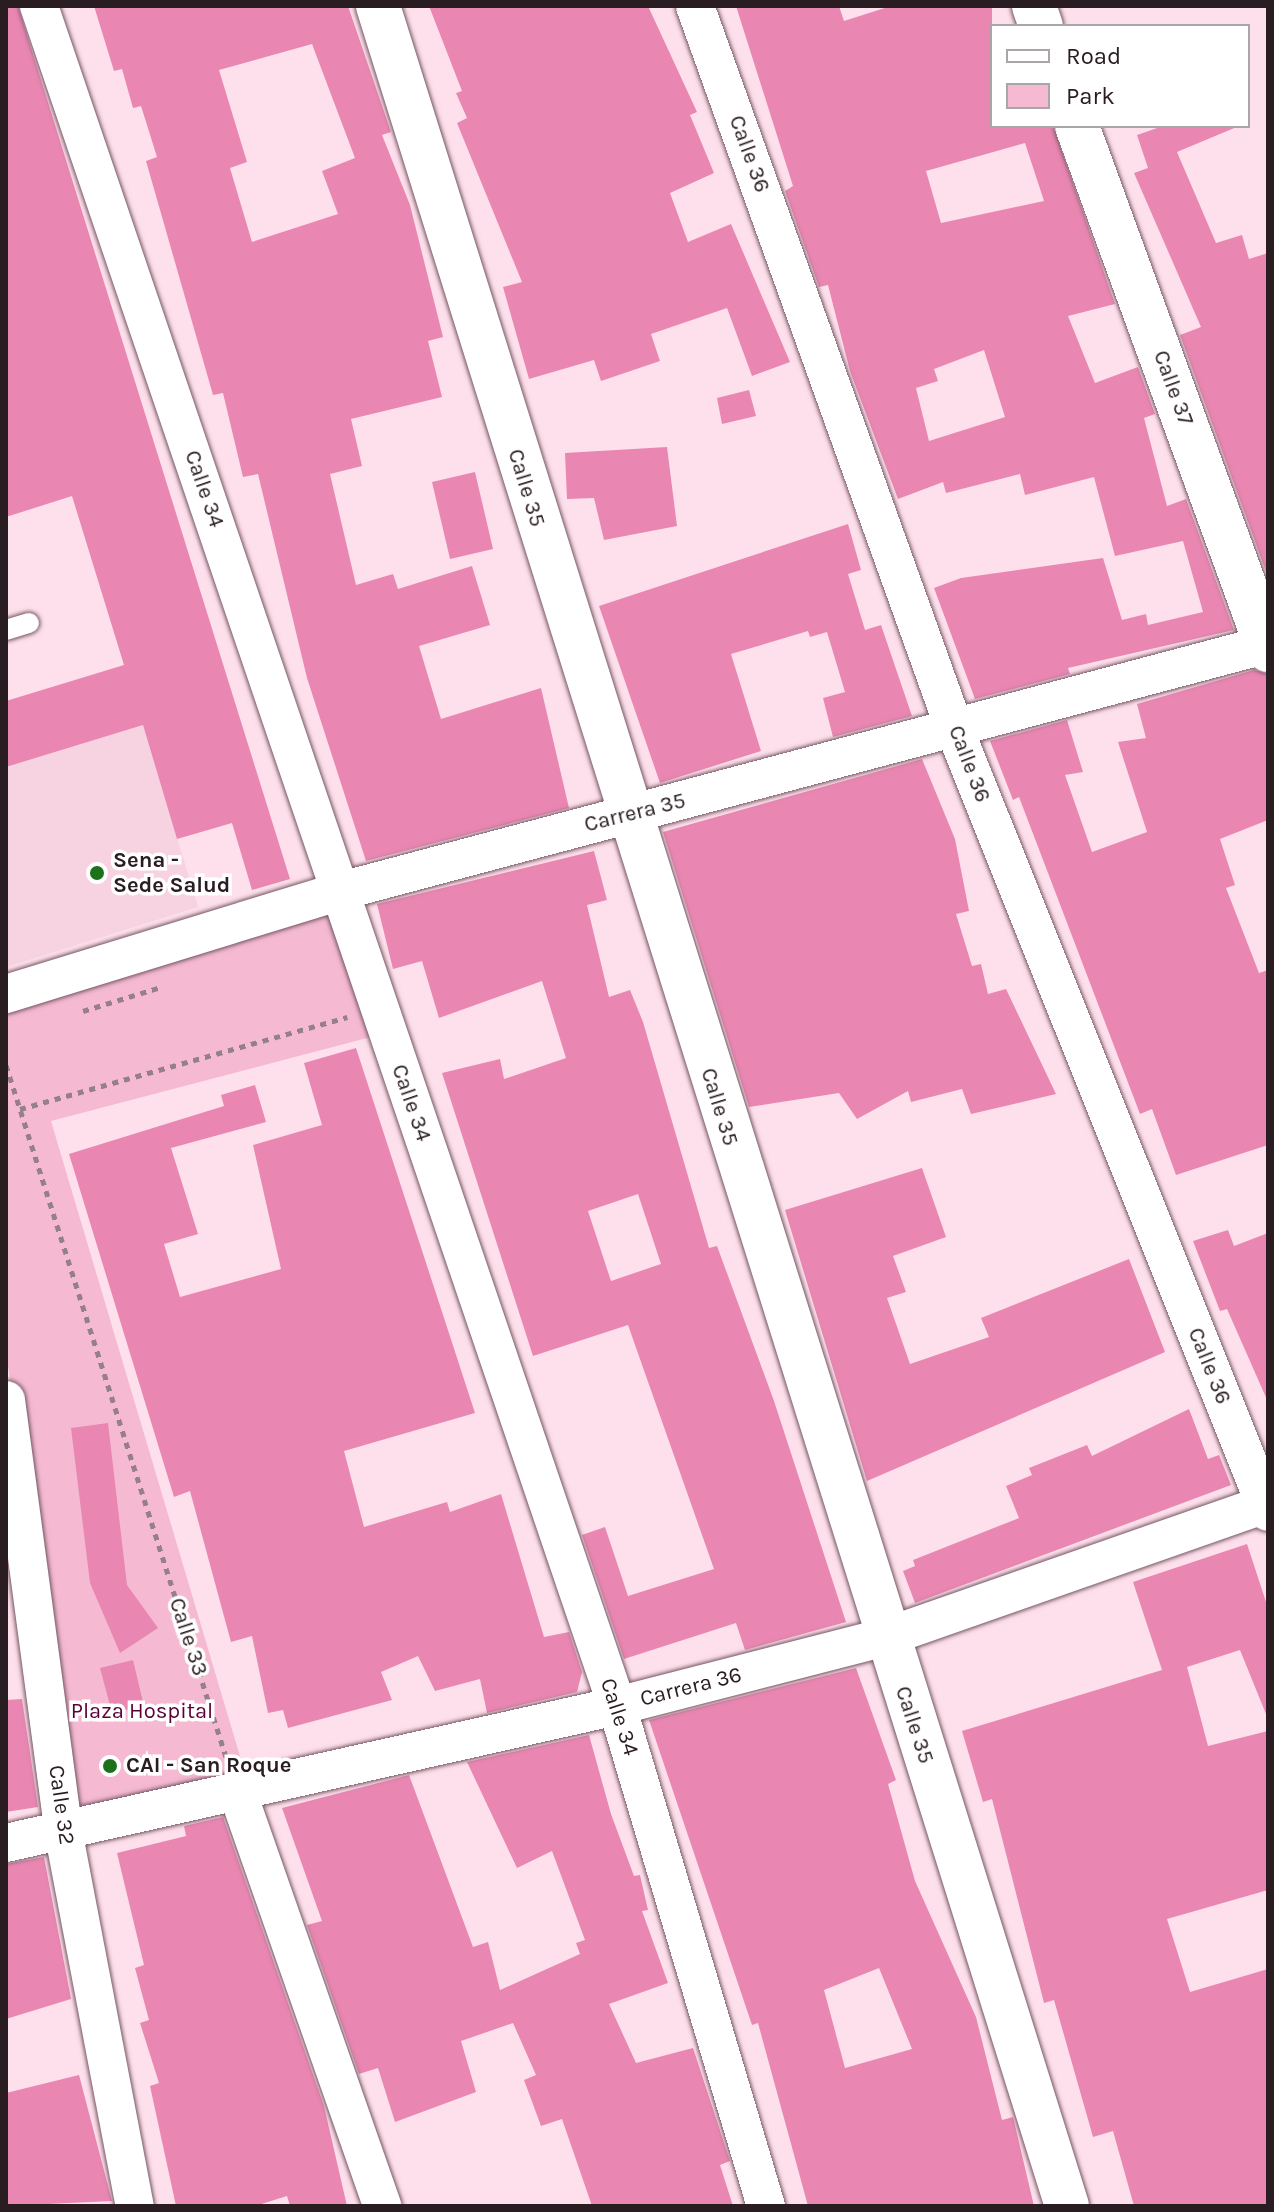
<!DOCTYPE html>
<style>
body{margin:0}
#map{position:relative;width:1274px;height:2212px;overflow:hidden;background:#fee0ec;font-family:Karla,sans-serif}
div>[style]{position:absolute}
.built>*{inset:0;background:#f7d2e0}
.green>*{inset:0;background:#f5bad2}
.building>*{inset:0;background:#e987b2}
.path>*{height:5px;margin-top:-2.5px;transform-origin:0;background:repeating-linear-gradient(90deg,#957f88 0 6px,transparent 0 12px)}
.roads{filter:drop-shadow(0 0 2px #755663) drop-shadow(0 0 2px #755663)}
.lane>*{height:20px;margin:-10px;padding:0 10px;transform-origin:10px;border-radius:10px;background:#fff}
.street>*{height:38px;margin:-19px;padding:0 19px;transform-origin:19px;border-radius:19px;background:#fff}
.secondary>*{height:44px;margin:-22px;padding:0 22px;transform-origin:22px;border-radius:22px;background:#fff}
.dots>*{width:22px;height:22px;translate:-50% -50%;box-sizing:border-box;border:4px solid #fff;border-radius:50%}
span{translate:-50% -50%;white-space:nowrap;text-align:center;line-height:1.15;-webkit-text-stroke:7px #fff;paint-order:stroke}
.street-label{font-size:22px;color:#2a1d22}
.poi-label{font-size:22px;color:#2a1d22;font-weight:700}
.left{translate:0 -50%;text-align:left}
.park-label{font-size:22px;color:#5b0036}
.frame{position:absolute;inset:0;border:8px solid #2a1d22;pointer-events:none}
.legend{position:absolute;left:990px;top:24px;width:260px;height:104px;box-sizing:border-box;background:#fff;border:2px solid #aaa5a7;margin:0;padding:10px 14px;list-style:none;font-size:24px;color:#2a1d22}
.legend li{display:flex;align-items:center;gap:16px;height:40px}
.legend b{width:40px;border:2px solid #aaa5a7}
</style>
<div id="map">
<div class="built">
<div style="clip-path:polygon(143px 725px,198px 907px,6px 967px,6px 767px)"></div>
</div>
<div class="green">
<div style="clip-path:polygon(341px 891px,386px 1033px,51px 1121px,245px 1773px,75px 1809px,6px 1353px,6px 994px)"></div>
</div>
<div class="building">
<div style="clip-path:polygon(6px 6px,18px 6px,290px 879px,252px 890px,232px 823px,177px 839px,143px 725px,6px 767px,6px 701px,124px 665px,72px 496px,6px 517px)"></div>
<div style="clip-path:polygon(evenodd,94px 6px,348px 6px,391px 132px,382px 135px,410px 205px,443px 337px,428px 341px,442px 397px,351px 419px,362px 466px,330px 474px,356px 585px,393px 574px,398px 589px,472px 566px,490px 625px,419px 646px,441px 719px,541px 688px,569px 808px,366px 861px,307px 678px,258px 474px,243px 477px,223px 393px,213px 395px,146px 161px,157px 157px,141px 106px,133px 108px,122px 69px,114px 71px,94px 6px,312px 44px,355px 158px,322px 171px,338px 214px,252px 242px,230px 168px,247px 162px,219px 70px,312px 44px)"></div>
<div style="clip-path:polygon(429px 6px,648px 6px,697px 112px,690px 115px,714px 173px,670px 193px,688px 242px,731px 224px,790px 362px,752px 376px,727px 308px,651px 334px,660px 361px,601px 381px,594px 360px,529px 379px,503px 287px,522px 282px,457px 123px,467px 118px,456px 93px,462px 91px)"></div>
<div style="clip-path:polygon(evenodd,736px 6px,839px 6px,844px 21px,891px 6px,992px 6px,992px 126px,1053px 126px,1115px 304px,1068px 316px,1095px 383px,1138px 367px,1155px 414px,1144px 418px,1167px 506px,1186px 499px,1234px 630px,1068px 668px,1070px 674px,975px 699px,934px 588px,961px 578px,1103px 558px,1122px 620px,1146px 614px,1148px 625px,1203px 612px,1183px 541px,1115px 556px,1094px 477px,1025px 495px,1020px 474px,946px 493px,943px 482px,898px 499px,850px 371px,828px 285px,819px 287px,785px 191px,793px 186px,736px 6px,1025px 143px,1044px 201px,941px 223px,926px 171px,1025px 143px,736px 6px,984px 350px,1005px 417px,929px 441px,916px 388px,938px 381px,934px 369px,984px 350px)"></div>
<div style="clip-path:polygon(1163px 126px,1239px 126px,1177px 152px,1216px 243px,1242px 235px,1249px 259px,1268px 253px,1268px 577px,1180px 335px,1201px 327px,1134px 173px,1148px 168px,1137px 135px)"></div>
<div style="clip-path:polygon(749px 390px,756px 416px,722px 424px,717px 398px)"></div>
<div style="clip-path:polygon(667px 447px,677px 526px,604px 540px,594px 498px,567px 499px,565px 453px)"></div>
<div style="clip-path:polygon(475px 472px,493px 549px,450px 559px,432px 482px)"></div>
<div style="clip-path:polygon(848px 524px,861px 570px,848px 574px,865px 630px,881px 625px,912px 716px,833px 737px,823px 698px,845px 692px,827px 632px,810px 637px,808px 631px,731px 654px,761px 751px,660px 783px,599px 606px)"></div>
<div style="clip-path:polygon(1254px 670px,1268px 674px,1268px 820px,1220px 839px,1235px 885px,1226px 888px,1259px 973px,1268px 970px,1268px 1145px,1176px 1175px,1152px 1109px,1140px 1114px,1019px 797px,1013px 800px,990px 741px,1067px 720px,1083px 772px,1065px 775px,1092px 852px,1147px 832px,1118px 742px,1146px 738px,1137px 704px)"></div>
<div style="clip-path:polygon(922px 759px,955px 839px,969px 911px,956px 914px,972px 966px,981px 964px,988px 994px,1006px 989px,1056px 1094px,971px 1114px,962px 1089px,911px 1102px,908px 1091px,857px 1119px,839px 1093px,749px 1107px,663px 832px)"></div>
<div style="clip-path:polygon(evenodd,594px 851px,607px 900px,587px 905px,609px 997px,630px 990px,643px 1022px,709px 1248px,717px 1246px,774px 1401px,846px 1622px,745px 1650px,736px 1623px,624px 1659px,582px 1535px,605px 1527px,628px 1596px,714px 1569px,628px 1325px,533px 1356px,442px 1073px,500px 1059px,504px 1079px,566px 1058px,542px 981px,439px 1018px,422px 961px,393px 969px,377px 904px,594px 851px,638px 1194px,661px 1264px,611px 1281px,588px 1211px,638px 1194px)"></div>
<div style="clip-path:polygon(356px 1048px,475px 1413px,344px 1451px,364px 1527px,447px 1502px,450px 1512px,501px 1494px,544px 1637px,569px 1632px,582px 1672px,577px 1692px,487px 1713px,480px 1679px,435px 1691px,418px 1656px,381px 1672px,392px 1700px,288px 1728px,283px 1710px,268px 1713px,252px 1636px,231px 1642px,190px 1491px,174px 1497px,69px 1154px,224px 1106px,221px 1095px,255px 1085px,266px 1122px,171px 1148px,198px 1234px,164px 1244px,180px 1297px,281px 1269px,253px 1145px,322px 1125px,304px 1063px)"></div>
<div style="clip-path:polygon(922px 1168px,946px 1237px,893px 1256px,906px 1292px,887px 1298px,910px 1364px,989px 1337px,981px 1318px,1129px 1259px,1165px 1352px,867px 1481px,785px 1210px)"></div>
<div style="clip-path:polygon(1228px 1230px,1234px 1246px,1268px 1233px,1268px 1402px,1227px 1309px,1220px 1311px,1193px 1241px)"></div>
<div style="clip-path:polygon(1189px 1409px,1208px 1459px,1219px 1455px,1231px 1485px,915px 1603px,903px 1571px,915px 1566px,913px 1560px,1019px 1518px,1006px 1486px,1032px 1475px,1029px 1468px,1087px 1445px,1092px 1456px)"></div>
<div style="clip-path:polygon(108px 1423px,127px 1585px,158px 1628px,120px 1653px,90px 1583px,71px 1428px)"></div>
<div style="clip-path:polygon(1247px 1544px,1268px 1608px,1268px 1719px,1240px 1650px,1187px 1667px,1208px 1746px,1268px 1731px,1268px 1890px,1167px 1919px,1190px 1992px,1268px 1969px,1268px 2206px,1134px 2206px,1113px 2131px,1093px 2137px,1054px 2000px,1044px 2003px,992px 1799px,983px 1802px,962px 1731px,1162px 1670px,1133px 1582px)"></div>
<div style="clip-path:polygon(133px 1660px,144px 1706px,112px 1713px,100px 1668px)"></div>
<div style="clip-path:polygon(evenodd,856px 1668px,896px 1780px,888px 1784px,915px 1881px,976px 2017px,1002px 2120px,1013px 2117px,1034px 2206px,808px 2206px,758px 2023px,752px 2025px,649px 1720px,856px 1668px,879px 1968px,912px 2049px,845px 2068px,824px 1990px,879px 1968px)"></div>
<div style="clip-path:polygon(22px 1699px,38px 1807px,6px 1812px,6px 1700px)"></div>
<div style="clip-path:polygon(589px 1735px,611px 1814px,634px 1876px,640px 1875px,648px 1910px,642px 1911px,668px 1983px,609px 2004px,636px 2063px,693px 2048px,730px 2161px,720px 2165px,733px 2206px,592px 2206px,562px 2119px,541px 2126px,524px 2080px,536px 2075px,513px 2023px,461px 2041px,476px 2092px,395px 2122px,378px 2068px,359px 2074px,307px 1925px,322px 1921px,282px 1808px,409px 1775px,473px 1947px,488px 1942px,500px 1990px,580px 1954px,576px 1943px,585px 1940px,552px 1851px,517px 1868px,467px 1762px)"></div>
<div style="clip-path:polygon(223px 1817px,324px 2106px,347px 2206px,290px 2206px,287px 2196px,255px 2206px,176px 2206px,150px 2086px,159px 2083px,140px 2023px,149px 2020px,135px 1968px,144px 1965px,117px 1853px,186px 1836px,184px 1826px)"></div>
<div style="clip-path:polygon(44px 1857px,71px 1999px,6px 2019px,6px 1864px)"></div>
<div style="clip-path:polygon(79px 2075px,112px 2201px,6px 2206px,6px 2093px)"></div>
</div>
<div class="path">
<div style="left:83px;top:1011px;width:82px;rotate:-17.1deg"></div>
<div style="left:6px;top:1065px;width:729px;rotate:72.36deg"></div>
<div style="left:20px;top:1109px;width:340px;rotate:-15.7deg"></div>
</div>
<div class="roads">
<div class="lane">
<div style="left:6px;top:630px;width:24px;rotate:-17deg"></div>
</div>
<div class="street">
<div style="left:39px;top:6px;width:1796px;rotate:71.22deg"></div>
<div style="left:617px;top:1706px;width:522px;rotate:73.41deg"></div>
<div style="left:695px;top:6px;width:772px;rotate:70.25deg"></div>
<div style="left:956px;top:733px;width:839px;rotate:68.17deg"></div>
<div style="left:6px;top:994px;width:350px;rotate:-17.1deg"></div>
<div style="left:341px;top:891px;width:959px;rotate:-14.92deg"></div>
<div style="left:6px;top:1400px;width:434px;rotate:82.4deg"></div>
<div style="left:63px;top:1830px;width:383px;rotate:79.2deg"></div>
<div style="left:237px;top:1791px;width:440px;rotate:70.7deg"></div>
<div style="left:6px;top:1843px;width:626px;rotate:-12.64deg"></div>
<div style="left:617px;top:1706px;width:278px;rotate:-14.4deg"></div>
<div style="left:886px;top:1637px;width:405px;rotate:-19.3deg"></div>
</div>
<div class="secondary">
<div style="left:378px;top:6px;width:2305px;rotate:72.61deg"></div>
<div style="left:1034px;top:6px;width:21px;rotate:71deg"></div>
<div style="left:1077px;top:126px;width:558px;rotate:69.97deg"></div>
</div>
</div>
<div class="dots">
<div style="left:97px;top:873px;background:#1c711a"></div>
<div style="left:110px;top:1766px;background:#1c711a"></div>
</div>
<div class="street-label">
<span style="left:749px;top:154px;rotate:70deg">Calle 36</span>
<span style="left:1173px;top:388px;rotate:70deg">Calle 37</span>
<span style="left:526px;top:488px;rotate:73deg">Calle 35</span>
<span style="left:204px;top:489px;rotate:71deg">Calle 34</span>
<span style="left:969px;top:764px;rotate:69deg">Calle 36</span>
<span style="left:635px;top:813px;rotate:-14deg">Carrera 35</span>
<span style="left:411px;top:1103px;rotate:71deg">Calle 34</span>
<span style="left:719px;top:1107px;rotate:73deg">Calle 35</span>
<span style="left:1209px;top:1366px;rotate:68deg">Calle 36</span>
<span style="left:188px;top:1637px;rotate:72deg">Calle 33</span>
<span style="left:691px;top:1687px;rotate:-14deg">Carrera 36</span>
<span style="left:619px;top:1717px;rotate:72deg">Calle 34</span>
<span style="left:914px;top:1725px;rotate:72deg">Calle 35</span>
<span style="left:61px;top:1805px;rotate:82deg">Calle 32</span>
</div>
<div class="poi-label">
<span class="left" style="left:113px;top:873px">Sena -<br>Sede Salud</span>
<span class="left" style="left:126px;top:1766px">CAI - San Roque</span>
</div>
<div class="park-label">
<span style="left:142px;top:1712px">Plaza Hospital</span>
</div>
<div class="frame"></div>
<ul class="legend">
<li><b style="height:10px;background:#fff"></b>Road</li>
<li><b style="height:22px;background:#f5bad2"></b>Park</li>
</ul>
</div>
